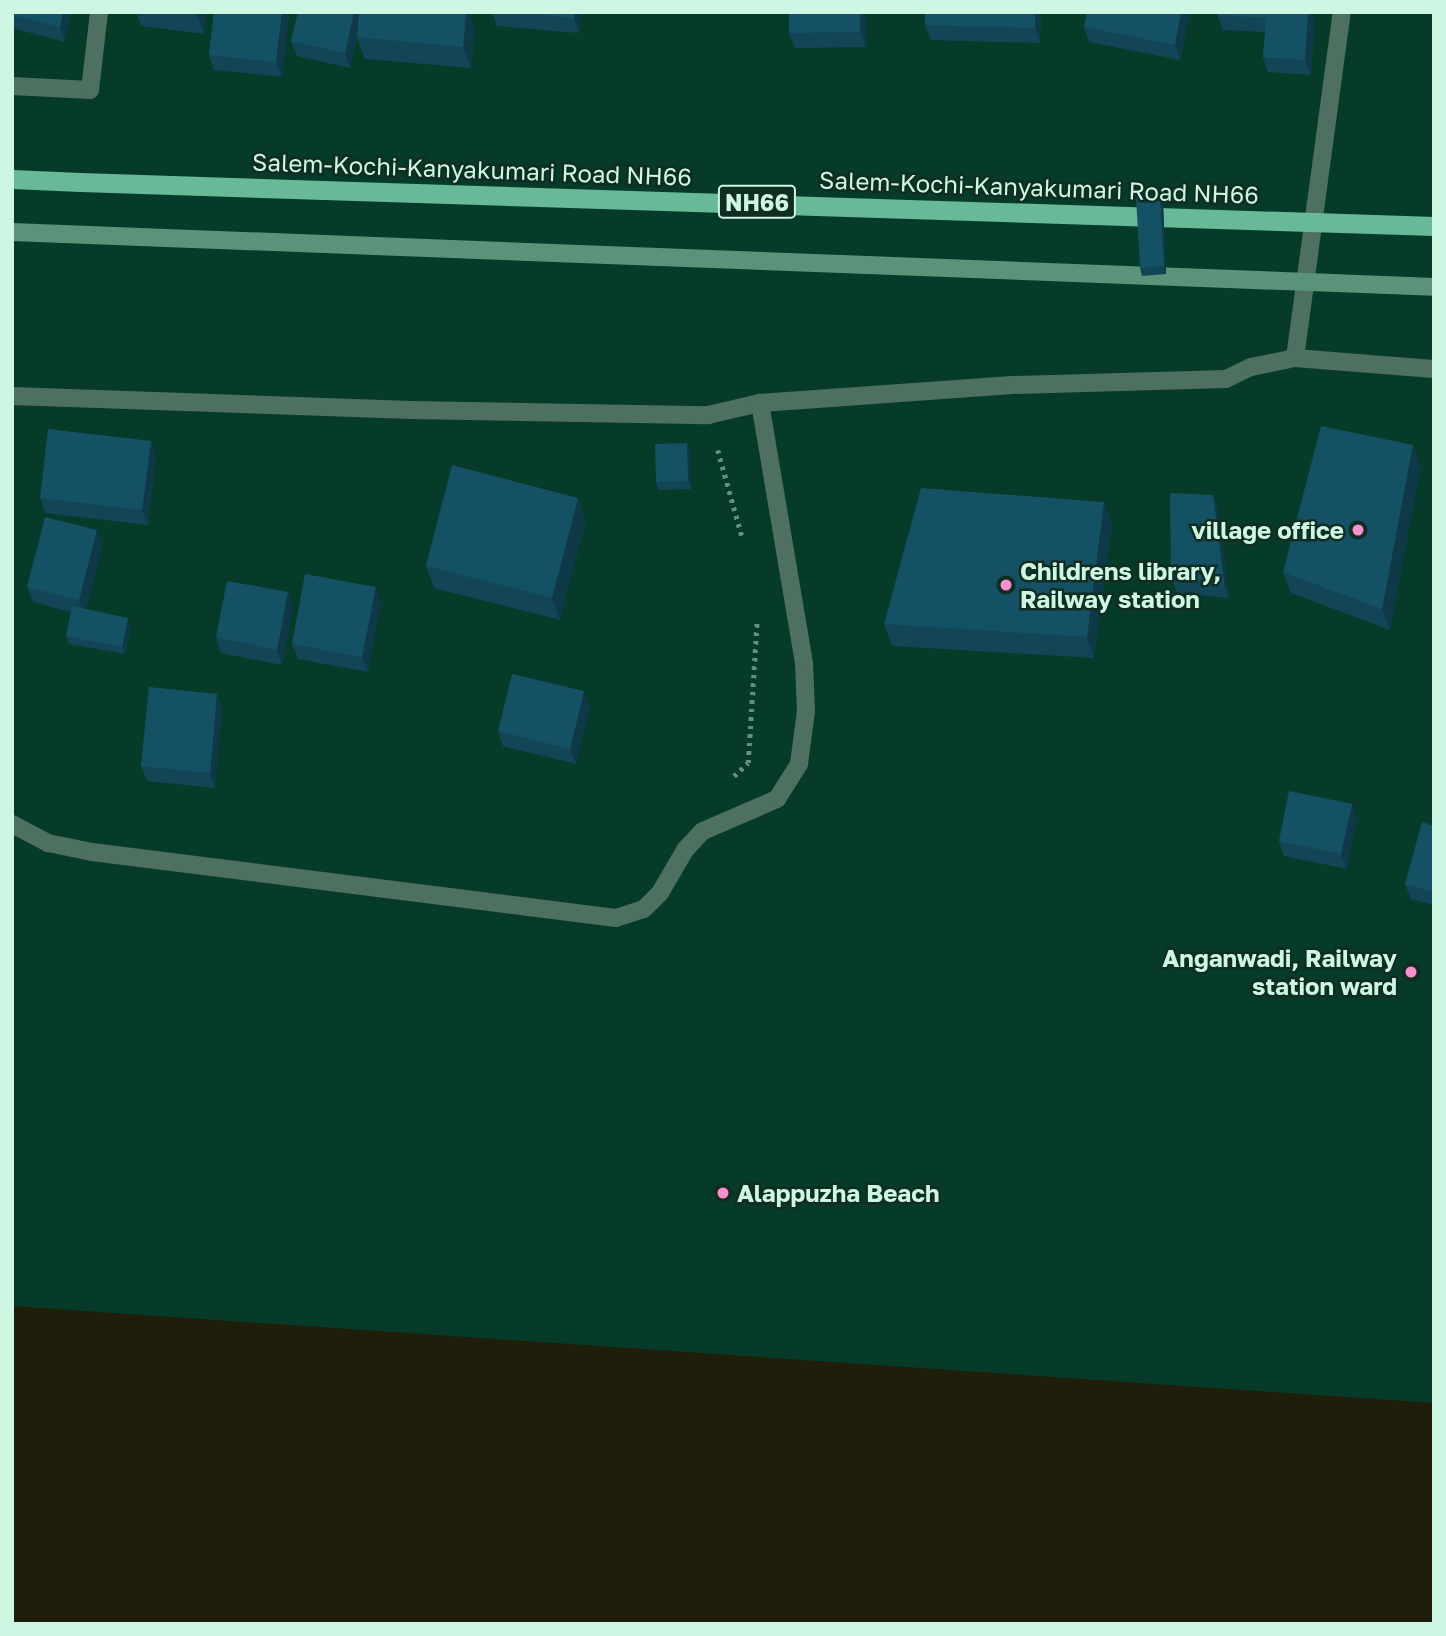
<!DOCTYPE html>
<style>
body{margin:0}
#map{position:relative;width:1446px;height:1636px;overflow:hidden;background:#063b29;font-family:"Golos Text",sans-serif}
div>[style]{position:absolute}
.water>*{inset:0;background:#1f1e0a}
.path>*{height:4.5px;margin-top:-2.25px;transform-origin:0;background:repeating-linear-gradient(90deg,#62927f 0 3.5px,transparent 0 8.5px)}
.minor>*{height:18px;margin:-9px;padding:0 9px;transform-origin:9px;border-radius:9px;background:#4e7060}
.secondary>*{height:18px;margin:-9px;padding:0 9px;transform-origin:9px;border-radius:9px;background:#5b927a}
.trunk>*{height:19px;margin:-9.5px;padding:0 9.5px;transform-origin:9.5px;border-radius:9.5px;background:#68b997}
.trunk-bridge>*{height:19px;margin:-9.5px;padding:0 9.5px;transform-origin:9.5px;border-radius:9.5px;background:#68b997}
.wall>*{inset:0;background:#124657}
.shaded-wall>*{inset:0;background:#0f3947}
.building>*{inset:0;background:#155165}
.dots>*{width:19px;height:19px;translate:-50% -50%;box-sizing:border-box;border:4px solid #112d22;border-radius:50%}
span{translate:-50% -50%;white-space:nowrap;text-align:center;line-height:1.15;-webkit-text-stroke:5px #112d22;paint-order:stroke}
.shield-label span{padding:2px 5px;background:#112d22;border:2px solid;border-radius:5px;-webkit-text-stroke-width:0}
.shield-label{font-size:23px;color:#cdf7e3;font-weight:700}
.street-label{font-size:24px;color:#cdf7e3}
.poi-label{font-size:24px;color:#cdf7e3;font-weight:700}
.right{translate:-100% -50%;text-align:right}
.left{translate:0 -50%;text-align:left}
.frame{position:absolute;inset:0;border:14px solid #cdf7e3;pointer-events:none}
</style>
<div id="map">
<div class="water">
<div style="clip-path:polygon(12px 1306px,1434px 1403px,1434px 1624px,12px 1624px)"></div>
</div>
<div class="path">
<div style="left:718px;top:450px;width:93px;rotate:74.5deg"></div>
<div style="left:734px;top:776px;width:19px;rotate:-43deg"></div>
<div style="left:748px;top:763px;width:143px;rotate:-86.4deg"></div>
</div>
<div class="minor">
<div style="left:12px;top:86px;width:78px;rotate:2.9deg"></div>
<div style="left:90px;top:90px;width:79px;rotate:-83.4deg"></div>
<div style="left:1295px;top:358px;width:349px;rotate:-82.3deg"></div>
<div style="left:12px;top:396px;width:399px;rotate:2deg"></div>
<div style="left:411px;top:410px;width:297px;rotate:1deg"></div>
<div style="left:708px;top:415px;width:53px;rotate:-13deg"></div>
<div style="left:760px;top:403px;width:253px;rotate:-4.1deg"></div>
<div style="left:1012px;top:385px;width:214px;rotate:-1.6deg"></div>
<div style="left:1226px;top:379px;width:28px;rotate:-26deg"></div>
<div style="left:1251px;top:367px;width:45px;rotate:-11.6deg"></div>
<div style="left:1295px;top:358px;width:139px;rotate:4.5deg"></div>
<div style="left:12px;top:824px;width:41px;rotate:27.8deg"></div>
<div style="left:48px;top:843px;width:45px;rotate:11.6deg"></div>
<div style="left:92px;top:852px;width:528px;rotate:7.18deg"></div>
<div style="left:616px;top:918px;width:29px;rotate:-18deg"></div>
<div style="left:644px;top:909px;width:23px;rotate:-45deg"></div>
<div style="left:660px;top:893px;width:50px;rotate:-59.8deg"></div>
<div style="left:685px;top:850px;width:26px;rotate:-47deg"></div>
<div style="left:703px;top:831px;width:81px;rotate:-23.4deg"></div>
<div style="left:777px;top:799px;width:41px;rotate:-57.8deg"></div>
<div style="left:799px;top:764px;width:53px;rotate:-82.5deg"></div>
<div style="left:806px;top:711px;width:48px;rotate:-92.4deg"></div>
<div style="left:804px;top:663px;width:264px;rotate:-99.6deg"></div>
</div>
<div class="secondary">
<div style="left:12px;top:232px;width:1423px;rotate:2.21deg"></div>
</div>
<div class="trunk">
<div style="left:12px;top:179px;width:68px;rotate:2.5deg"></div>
</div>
<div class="trunk-bridge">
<div style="left:80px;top:182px;width:1355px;rotate:1.86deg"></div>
</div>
<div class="wall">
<div style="clip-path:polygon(12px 12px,72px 12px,65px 42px,12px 28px)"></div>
<div style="clip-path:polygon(136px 12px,206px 12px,204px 34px,141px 26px)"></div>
<div style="clip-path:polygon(214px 12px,289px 12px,282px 77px,214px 70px,209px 55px)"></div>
<div style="clip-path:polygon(298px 12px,469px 12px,475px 26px,471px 68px,365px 59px,357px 38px,350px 68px,297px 56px,291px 41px)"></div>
<div style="clip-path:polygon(492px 12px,581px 12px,579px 33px,497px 26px)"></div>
<div style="clip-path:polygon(789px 12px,866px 12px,866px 47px,795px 48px,789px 33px)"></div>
<div style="clip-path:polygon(925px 12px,1041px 12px,1040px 43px,931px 40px,925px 25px)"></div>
<div style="clip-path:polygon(1087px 12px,1190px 12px,1180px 60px,1089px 42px,1084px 27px)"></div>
<div style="clip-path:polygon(1315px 12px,1311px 75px,1268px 72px,1263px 57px,1265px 32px,1223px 30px,1217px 15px)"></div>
<div style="clip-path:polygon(1163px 203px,1166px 274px,1142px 276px,1140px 268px)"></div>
<div style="clip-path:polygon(151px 441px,156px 456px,148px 525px,45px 513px,40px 498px)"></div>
<div style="clip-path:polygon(687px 443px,690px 451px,691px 489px,659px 490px,656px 482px)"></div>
<div style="clip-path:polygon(1421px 466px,1390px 630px,1291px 593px,1283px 572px)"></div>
<div style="clip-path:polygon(1213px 495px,1218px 511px,1229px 598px,1177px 593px,1171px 578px)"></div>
<div style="clip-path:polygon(578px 498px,586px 520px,560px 620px,434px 588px,426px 566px)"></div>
<div style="clip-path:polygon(1104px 502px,1112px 524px,1094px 658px,892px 646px,884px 624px)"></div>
<div style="clip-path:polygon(103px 545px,86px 609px,131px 626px,125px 654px,69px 644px,66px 636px,71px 612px,33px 602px,27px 587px)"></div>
<div style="clip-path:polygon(381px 602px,368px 672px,298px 659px,292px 644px)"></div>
<div style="clip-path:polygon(293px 607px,282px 665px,221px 653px,216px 637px)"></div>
<div style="clip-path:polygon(584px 691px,590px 707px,576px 764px,503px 746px,498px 731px)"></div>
<div style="clip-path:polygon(222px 709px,215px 788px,147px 781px,141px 766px)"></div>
<div style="clip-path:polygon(1352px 804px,1357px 819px,1347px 869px,1284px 856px,1279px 841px)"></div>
<div style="clip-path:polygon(1434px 826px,1434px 905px,1411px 899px,1405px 884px)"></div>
</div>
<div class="shaded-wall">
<div style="clip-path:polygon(63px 12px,72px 12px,65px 42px,60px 27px)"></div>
<div style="clip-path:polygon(196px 12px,206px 12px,204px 34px)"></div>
<div style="clip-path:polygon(282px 12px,289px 12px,282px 77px,276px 62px)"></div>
<div style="clip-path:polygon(354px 12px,363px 13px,350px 68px,345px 53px)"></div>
<div style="clip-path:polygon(466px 12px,469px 12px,475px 26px,471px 68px,463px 47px)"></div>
<div style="clip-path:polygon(575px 12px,581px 12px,579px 33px,574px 18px)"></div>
<div style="clip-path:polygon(860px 12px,866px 12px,866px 47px,860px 32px)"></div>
<div style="clip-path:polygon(1035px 12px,1041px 12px,1040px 43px,1035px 28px)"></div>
<div style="clip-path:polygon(1181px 12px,1190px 12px,1180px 60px,1175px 45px)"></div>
<div style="clip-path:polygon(1308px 12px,1315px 12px,1311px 75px,1305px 60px)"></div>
<div style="clip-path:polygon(1160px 195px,1163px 203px,1166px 274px,1164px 266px)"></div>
<div style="clip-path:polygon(151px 441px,156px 456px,148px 525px,142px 510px)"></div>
<div style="clip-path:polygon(687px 443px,690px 451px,691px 489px,688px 481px)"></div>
<div style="clip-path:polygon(1413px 445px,1421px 466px,1390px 630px,1382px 609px)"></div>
<div style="clip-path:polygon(1213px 495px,1218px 511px,1229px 598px,1224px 583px)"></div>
<div style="clip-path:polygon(578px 498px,586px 520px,560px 620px,552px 598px)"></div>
<div style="clip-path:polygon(1104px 502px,1112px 524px,1094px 658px,1087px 637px)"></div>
<div style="clip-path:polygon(97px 530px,103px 545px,84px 615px,79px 600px)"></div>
<div style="clip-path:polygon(376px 587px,381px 602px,368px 672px,362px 657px)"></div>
<div style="clip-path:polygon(288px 592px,293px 607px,282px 665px,277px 650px)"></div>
<div style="clip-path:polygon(128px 618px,131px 626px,125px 654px,122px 647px)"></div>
<div style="clip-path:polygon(584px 691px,590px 707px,576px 764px,570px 749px)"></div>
<div style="clip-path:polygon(217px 694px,222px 709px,215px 788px,210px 773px)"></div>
<div style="clip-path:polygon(1352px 804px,1357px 819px,1347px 869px,1341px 854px)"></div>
</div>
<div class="building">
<div style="clip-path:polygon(12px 12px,63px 12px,60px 27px,12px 15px)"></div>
<div style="clip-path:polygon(214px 12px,282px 12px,276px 62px,209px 55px)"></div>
<div style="clip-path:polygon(298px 12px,354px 12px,345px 53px,291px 41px)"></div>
<div style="clip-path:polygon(359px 12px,466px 12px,463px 47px,357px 37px)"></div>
<div style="clip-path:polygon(506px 12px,575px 12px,574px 18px)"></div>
<div style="clip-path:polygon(789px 12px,860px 12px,860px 32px,789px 33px)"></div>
<div style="clip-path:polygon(925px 12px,1035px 12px,1035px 28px,925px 25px)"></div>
<div style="clip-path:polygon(1087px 12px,1181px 12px,1175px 45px,1084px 27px)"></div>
<div style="clip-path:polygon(1218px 12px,1308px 12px,1305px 60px,1263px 57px,1266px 18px,1217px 15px)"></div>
<div style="clip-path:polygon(1160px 195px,1164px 266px,1140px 268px,1136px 196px)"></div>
<div style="clip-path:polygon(1321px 426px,1413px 445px,1382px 609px,1283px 572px)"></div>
<div style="clip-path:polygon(48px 429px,151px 441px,142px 510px,40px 498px)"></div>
<div style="clip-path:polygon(687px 443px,688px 481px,656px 482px,655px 444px)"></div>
<div style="clip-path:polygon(452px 465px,578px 498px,552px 598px,426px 566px)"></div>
<div style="clip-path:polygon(921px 488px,1104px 502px,1087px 637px,884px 624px)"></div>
<div style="clip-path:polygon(1170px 493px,1213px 495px,1224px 583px,1171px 578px)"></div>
<div style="clip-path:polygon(45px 517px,97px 530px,79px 600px,27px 587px)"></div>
<div style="clip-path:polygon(305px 574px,376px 587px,362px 657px,292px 644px)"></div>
<div style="clip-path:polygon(227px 581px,288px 592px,277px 650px,216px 637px)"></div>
<div style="clip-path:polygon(72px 606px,128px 618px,122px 647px,66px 636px)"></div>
<div style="clip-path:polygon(512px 674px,584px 691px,570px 749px,498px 731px)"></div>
<div style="clip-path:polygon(149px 687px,217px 694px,210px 773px,141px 766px)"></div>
<div style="clip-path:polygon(1289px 791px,1352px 804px,1341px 854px,1279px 841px)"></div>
<div style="clip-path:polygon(1422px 822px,1434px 826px,1434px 892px,1405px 884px)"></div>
</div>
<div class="dots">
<div style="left:1358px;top:530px;background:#f790cd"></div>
<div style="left:1006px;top:585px;background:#f790cd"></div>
<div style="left:1411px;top:972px;background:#f790cd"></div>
<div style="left:723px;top:1193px;background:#f790cd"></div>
</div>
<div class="shield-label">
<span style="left:757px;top:202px">NH66</span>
</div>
<div class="street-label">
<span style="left:472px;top:169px;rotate:2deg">Salem-Kochi-Kanyakumari Road NH66</span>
<span style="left:1039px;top:187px;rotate:2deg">Salem-Kochi-Kanyakumari Road NH66</span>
</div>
<div class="poi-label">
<span class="right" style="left:1344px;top:530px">village office</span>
<span class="left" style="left:1020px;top:585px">Childrens library,<br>Railway station</span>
<span class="right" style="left:1397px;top:972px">Anganwadi, Railway<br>station ward</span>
<span class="left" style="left:737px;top:1193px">Alappuzha Beach</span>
</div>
<div class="frame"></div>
</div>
